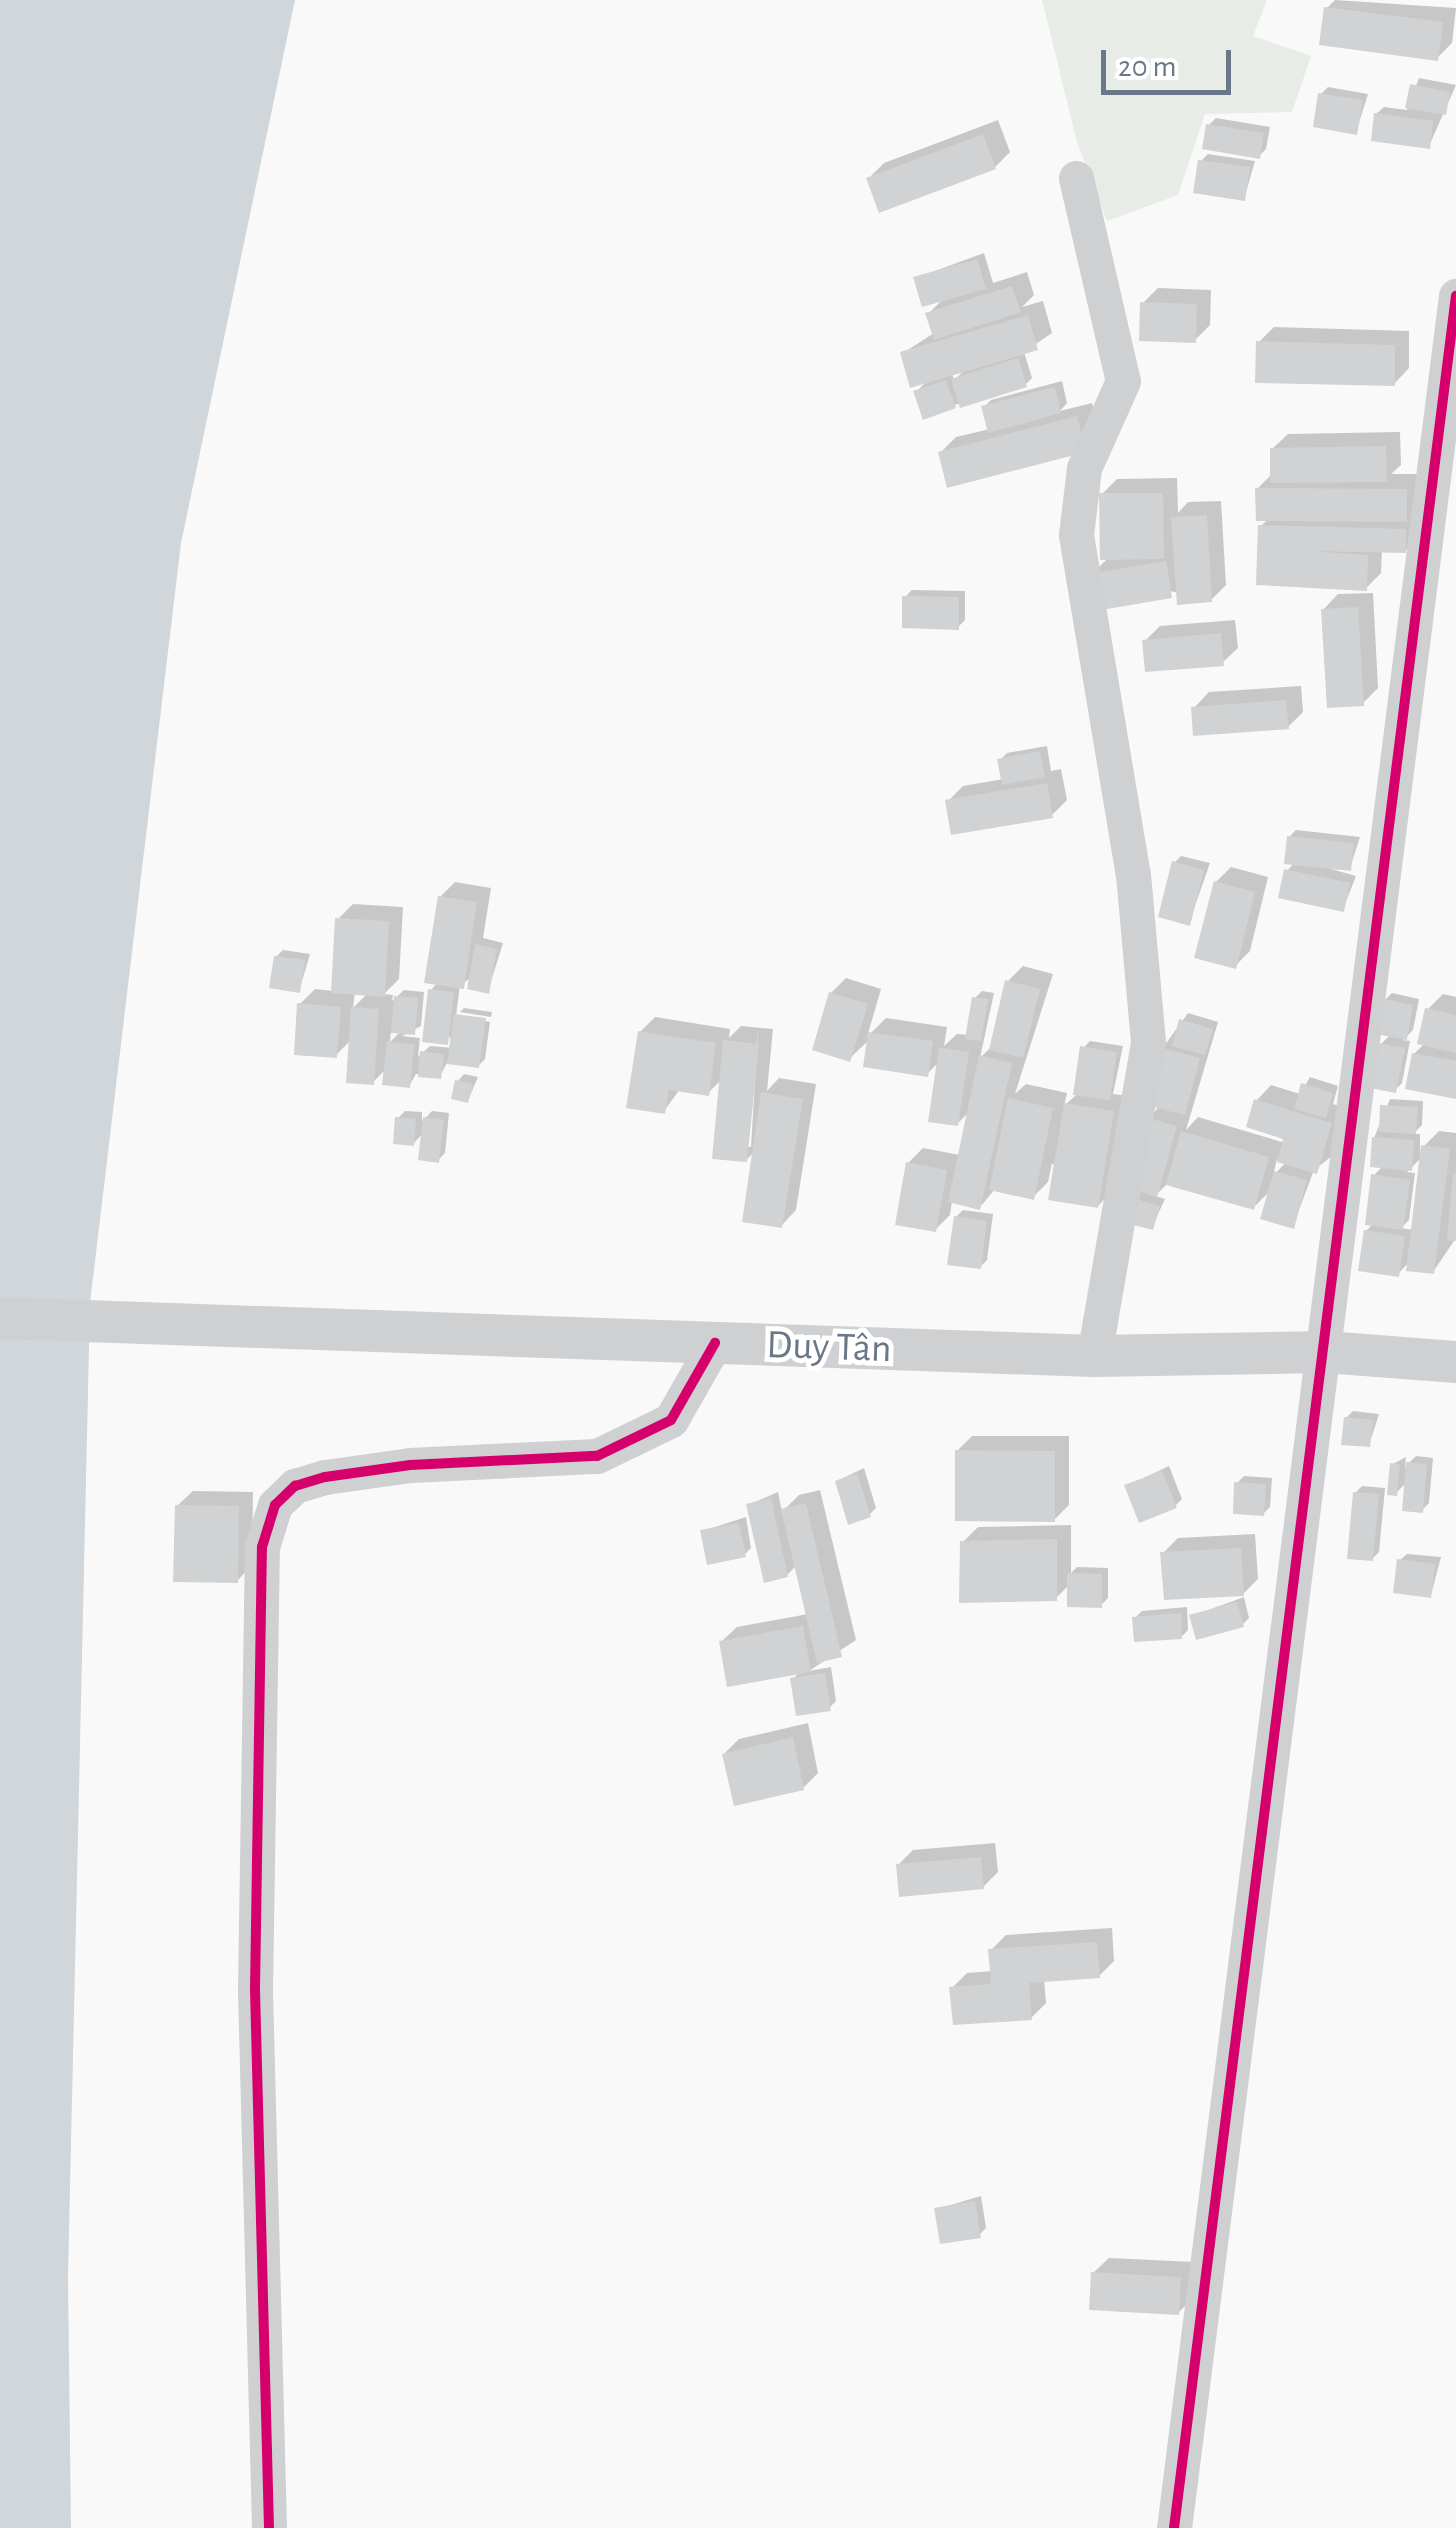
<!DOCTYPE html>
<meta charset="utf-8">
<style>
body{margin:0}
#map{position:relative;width:1456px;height:2528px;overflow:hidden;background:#f9f9f9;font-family:"Alegreya Sans",sans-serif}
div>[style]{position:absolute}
.green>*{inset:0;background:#e8ece7}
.water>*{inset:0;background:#d0d6da}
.shadow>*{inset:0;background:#0003}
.building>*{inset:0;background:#d0d2d3}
.minor>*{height:35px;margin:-17.5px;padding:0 17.5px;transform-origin:17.5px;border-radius:17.5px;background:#cfd0d2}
.tertiary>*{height:42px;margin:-21px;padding:0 21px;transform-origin:21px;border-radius:21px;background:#cfd0d2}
.cycleway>*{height:10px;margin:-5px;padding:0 5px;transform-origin:5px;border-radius:5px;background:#d6006c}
span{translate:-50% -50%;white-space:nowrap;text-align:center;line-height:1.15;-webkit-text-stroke:10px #fff;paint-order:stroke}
.street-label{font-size:40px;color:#697888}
.scale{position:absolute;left:1101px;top:50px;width:130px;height:45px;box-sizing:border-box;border:5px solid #697888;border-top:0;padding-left:12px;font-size:30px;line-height:35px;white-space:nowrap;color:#697888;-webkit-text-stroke:8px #fff;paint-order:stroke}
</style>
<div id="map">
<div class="green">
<div style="clip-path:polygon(1042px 0,1267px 0,1253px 36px,1311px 56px,1292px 112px,1205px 114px,1178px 195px,1107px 221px,1077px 142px)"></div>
</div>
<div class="water">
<div style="clip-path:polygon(0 0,295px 0,181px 543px,90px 1303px,68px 2276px,71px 2528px,0 2528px)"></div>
</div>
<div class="shadow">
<div style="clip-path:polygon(1335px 0,1456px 8px,1452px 43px,1437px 58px,1327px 8px)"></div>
<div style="clip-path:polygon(1419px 78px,1456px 85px,1429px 146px,1376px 114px,1384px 107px,1407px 110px)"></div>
<div style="clip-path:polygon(1328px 87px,1368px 94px,1356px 132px,1321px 94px)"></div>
<div style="clip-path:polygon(1216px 118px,1270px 127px,1266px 149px,1259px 156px,1209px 125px)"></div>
<div style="clip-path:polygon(998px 120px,1010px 152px,995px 167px,869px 178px,884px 163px)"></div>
<div style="clip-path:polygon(1208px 154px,1255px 161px,1244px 199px,1201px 161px)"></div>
<div style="clip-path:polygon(evenodd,984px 253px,993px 283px,1027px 272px,1034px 295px,1022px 307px,1043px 301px,1052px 333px,1024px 352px,1032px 378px,1025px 385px,954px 405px,916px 392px,928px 380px,903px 353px,934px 333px,928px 314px,943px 299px,916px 278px,984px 253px,966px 369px,954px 380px,952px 373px,966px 369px)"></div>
<div style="clip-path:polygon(1158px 288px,1211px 290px,1210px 325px,1195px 340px,1143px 303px)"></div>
<div style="clip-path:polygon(1274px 327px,1409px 331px,1409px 368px,1394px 384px,1259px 342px)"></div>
<div style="clip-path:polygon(1062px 381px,1067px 403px,1060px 411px,1092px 403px,1100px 435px,941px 452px,956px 437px,990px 429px,984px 407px,991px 400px)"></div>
<div style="clip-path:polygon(1400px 432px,1401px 465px,1391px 474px,1421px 474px,1420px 536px,1405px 551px,1382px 550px,1381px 573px,1366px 588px,1261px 526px,1268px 519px,1257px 489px,1272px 474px,1272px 449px,1288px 434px)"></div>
<div style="clip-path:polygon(1177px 478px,1178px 513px,1188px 502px,1221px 501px,1226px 585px,1211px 600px,1092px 574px,1109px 557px,1102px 494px,1117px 479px)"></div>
<div style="clip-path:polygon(912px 590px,965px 591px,965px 620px,958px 627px,905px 597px)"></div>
<div style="clip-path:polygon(1373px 593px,1378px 688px,1363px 703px,1323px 610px,1338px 594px)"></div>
<div style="clip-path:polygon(1235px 620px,1238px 648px,1222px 663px,1145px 641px,1160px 626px)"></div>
<div style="clip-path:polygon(1301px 686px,1303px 712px,1288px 727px,1194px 708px,1209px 692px)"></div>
<div style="clip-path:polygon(1047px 746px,1051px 771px,1061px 769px,1067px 800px,1052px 815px,948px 801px,963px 786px,1004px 779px,1000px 760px,1007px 753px)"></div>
<div style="clip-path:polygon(1296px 830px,1360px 837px,1350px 868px,1317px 865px,1356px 876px,1343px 909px,1287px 871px,1295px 862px,1289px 837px)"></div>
<div style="clip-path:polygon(1181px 856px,1210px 863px,1189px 923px,1174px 863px)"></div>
<div style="clip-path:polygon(1231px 867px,1268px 877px,1250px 951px,1235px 966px,1216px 882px)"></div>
<div style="clip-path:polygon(evenodd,455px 882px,491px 888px,483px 938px,503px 943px,488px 991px,471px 978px,460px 985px,456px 1016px,490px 1022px,485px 1059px,478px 1066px,448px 1061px,440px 1076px,416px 1074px,409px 1086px,386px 1069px,373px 1082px,351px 1040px,336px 1055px,300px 1004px,315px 989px,333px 991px,338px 919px,353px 904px,403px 907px,399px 979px,384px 994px,393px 995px,392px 1001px,404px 990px,424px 992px,421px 1026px,402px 1036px,420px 1038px,418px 1057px,430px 1046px,454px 1048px,431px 990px,438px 982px,440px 897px,455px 882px,355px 992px,368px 993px,353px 1008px,355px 992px,455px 882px,391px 1031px,400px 1032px,390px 1042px,391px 1031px)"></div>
<div style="clip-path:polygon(283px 950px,310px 954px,299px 991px,276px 957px)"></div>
<div style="clip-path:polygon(1023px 966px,1053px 974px,1015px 1094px,1026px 1084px,1067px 1093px,1064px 1106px,1076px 1095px,1083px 1048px,1090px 1041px,1123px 1046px,1113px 1094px,1128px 1096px,1113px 1190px,1098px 1206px,1052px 1163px,1048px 1182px,1033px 1197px,995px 1189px,980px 1207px,952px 1201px,950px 1215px,935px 1230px,908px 1163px,923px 1148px,960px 1155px,970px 1111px,957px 1124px,940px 1061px,927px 1074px,870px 1039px,849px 1059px,831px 993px,846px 978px,881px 989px,867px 1037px,886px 1018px,947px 1027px,944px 1046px,957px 1034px,968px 1035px,975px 998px,982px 991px,994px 993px,980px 1058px,993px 1045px,1008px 981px)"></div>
<div style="clip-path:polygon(1392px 993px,1419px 999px,1413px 1030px,1403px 1040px,1410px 1041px,1402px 1083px,1395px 1090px,1381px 1044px,1391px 1034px,1385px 1000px)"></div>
<div style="clip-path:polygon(1443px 994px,1456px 997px,1456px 1097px,1414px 1054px,1425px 1043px,1428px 1009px)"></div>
<div style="clip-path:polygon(464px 1008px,492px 1012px,491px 1017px,460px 1012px)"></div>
<div style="clip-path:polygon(evenodd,1188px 1013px,1218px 1022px,1186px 1130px,1198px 1117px,1285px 1143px,1256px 1101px,1271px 1085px,1300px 1094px,1310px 1077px,1338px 1086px,1333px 1104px,1346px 1108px,1332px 1156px,1314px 1170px,1293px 1226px,1272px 1189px,1253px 1208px,1168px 1183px,1155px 1196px,1165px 1199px,1152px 1227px,1125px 1220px,1147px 1119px,1160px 1106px,1162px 1049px,1188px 1013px,1277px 1159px,1286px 1162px,1273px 1176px,1277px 1159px)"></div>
<div style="clip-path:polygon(evenodd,655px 1017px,730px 1029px,729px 1038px,741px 1026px,773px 1029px,767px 1091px,779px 1078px,816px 1084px,796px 1210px,781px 1226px,755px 1151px,746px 1160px,722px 1079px,708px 1093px,680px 1089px,664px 1111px,640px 1032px,655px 1017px,758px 1031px,751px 1147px,746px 1147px,758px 1031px)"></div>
<div style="clip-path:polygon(464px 1074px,478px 1077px,468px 1100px,458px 1081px)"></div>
<div style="clip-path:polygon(1390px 1099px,1423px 1101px,1422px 1125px,1413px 1134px,1420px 1134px,1420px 1159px,1407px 1172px,1415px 1173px,1409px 1220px,1401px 1228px,1413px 1230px,1424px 1146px,1439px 1131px,1456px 1133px,1456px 1238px,1433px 1272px,1409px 1262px,1398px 1274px,1366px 1231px,1374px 1223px,1374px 1175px,1383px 1166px,1374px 1138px)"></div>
<div style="clip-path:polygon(405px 1111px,422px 1112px,422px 1122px,432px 1111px,449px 1113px,445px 1153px,438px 1160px,423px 1133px,414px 1143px,398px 1118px)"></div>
<div style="clip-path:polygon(963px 1210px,993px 1214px,987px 1260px,980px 1267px,956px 1217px)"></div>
<div style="clip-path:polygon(1353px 1411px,1379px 1414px,1369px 1445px,1346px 1418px)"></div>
<div style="clip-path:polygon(972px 1436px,1069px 1436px,1069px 1505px,1054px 1520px,957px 1451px)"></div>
<div style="clip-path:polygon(1416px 1456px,1433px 1458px,1429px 1503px,1422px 1510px,1407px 1482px,1396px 1493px,1393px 1464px,1406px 1457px,1405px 1467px)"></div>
<div style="clip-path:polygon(1169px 1466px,1182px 1499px,1175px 1506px,1127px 1486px)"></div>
<div style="clip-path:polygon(864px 1468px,876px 1508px,869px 1515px,837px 1481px)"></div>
<div style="clip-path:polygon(1244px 1476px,1272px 1478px,1270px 1507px,1263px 1514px,1237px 1483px)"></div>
<div style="clip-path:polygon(1362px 1486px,1385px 1488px,1379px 1552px,1372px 1559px,1355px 1493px)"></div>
<div style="clip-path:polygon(820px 1490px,856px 1640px,809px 1671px,831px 1667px,836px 1701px,829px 1708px,793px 1679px,801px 1671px,721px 1642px,737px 1627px,808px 1614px,797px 1565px,787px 1575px,748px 1505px,778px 1492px,782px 1512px,799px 1495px)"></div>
<div style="clip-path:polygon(193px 1491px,253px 1492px,252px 1565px,237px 1581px,177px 1506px)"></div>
<div style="clip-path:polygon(746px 1517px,751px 1548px,744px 1555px,703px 1531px)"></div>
<div style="clip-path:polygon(1071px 1525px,1071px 1573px,1077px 1567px,1108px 1568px,1108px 1598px,1101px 1605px,1070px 1584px,1055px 1599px,963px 1542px,978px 1527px)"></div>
<div style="clip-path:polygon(1255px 1534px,1258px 1579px,1243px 1594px,1163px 1553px,1178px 1538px)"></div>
<div style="clip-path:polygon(1407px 1554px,1441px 1557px,1431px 1595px,1400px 1560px)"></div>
<div style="clip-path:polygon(1244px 1597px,1249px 1618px,1242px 1625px,1192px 1616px)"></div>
<div style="clip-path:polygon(1187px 1607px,1188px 1630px,1181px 1637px,1135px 1618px,1142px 1611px)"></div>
<div style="clip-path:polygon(808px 1723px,818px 1773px,803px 1788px,724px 1754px,739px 1739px)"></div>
<div style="clip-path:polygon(995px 1843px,998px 1872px,983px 1887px,898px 1865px,913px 1850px)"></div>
<div style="clip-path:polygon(1112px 1928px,1114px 1961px,1099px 1976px,1044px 1979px,1046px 2003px,1031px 2018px,952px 1988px,967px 1973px,993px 1971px,991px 1950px,1006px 1935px)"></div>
<div style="clip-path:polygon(981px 2196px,986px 2228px,979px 2235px,937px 2209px)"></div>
<div style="clip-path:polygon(1109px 2258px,1195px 2262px,1193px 2298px,1178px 2313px,1093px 2273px)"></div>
</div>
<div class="building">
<div style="clip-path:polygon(1324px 7px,1443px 22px,1438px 61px,1319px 45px)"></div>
<div style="clip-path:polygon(1410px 84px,1450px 92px,1446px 115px,1405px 108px)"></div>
<div style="clip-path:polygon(1318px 93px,1363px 100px,1357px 135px,1313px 127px)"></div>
<div style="clip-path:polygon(1374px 113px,1433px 121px,1430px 149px,1371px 141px)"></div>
<div style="clip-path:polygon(1206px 124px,1264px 133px,1260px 159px,1202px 149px)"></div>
<div style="clip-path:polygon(983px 134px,996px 169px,879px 213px,866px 178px)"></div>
<div style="clip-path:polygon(1198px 160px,1250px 167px,1245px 201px,1193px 193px)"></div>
<div style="clip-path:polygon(977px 259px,986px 289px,922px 307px,913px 277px)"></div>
<div style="clip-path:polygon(1012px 286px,1021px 312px,934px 340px,925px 313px)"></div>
<div style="clip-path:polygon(1140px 302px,1197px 304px,1196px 343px,1139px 341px)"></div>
<div style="clip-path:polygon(1028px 315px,1038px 350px,910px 388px,900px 352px)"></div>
<div style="clip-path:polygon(1256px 341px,1395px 345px,1395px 386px,1255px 383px)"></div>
<div style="clip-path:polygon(1018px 358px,1027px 387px,960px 408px,951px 379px)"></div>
<div style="clip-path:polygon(946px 380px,956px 408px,923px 420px,913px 391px)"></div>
<div style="clip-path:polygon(1055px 387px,1061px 413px,988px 433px,981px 406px)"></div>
<div style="clip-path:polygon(1077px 416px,1086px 452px,947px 488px,938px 452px)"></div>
<div style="clip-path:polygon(1386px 446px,1387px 482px,1270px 483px,1270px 448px)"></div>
<div style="clip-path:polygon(1255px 488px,1407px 489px,1407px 522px,1256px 521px)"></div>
<div style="clip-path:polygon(1099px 493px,1163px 493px,1164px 559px,1100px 560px)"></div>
<div style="clip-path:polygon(1207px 515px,1212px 602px,1177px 605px,1171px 517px)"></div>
<div style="clip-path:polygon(1258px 525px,1406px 529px,1406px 553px,1310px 551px,1368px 555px,1367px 591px,1256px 585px)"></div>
<div style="clip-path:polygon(1166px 561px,1172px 598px,1095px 611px,1089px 574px)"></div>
<div style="clip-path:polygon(902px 596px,959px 597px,959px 630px,902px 628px)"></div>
<div style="clip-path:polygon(1358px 607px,1364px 706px,1327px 708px,1321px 609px)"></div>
<div style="clip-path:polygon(1221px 633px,1224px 666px,1145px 672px,1142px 640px)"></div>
<div style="clip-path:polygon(1286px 700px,1289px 729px,1193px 736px,1191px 707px)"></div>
<div style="clip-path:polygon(1040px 751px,1045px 777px,1002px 785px,997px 759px)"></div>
<div style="clip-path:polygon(1047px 783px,1053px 818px,951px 835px,945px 800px)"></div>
<div style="clip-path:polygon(1287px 836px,1354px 843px,1351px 871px,1284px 864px)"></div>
<div style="clip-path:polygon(1172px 861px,1204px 870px,1190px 926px,1158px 917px)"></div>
<div style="clip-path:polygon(1284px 869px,1350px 883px,1344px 912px,1278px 898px)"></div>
<div style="clip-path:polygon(1214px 881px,1255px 892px,1236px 969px,1194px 958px)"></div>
<div style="clip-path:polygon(438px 896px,477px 902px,464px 989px,424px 983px)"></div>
<div style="clip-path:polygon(335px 918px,389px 921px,385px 997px,331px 993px)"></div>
<div style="clip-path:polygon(475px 944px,497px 949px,489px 994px,467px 989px)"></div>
<div style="clip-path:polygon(274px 956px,305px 960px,300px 993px,269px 988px)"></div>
<div style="clip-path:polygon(1005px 980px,1040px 989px,1023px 1058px,989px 1050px)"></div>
<div style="clip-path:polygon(428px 989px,454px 992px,448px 1045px,422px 1042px)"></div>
<div style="clip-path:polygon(829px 992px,868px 1004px,850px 1062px,812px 1050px)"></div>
<div style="clip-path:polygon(394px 996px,418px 998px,415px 1035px,391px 1033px)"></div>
<div style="clip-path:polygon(972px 997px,988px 999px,981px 1041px,965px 1039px)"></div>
<div style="clip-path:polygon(1383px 999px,1413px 1005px,1407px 1040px,1376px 1034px)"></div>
<div style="clip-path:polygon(297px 1003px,341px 1007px,337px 1058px,294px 1055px)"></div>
<div style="clip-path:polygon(351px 1007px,379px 1009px,374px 1085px,346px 1083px)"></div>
<div style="clip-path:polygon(1425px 1008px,1456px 1015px,1456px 1053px,1417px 1044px)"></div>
<div style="clip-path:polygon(454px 1014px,486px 1018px,479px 1068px,447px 1064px)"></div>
<div style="clip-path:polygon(1179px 1019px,1213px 1029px,1205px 1055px,1172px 1046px)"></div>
<div style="clip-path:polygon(638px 1031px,716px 1043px,709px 1096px,669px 1090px,665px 1114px,626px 1108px)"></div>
<div style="clip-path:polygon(868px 1032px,933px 1041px,928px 1077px,863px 1067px)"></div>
<div style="clip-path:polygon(723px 1040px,759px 1044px,747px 1162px,712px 1159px)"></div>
<div style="clip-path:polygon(387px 1041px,414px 1045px,410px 1088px,382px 1085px)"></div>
<div style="clip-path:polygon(1379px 1043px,1405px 1048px,1396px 1093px,1370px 1088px)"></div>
<div style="clip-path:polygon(1080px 1046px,1117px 1052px,1110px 1100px,1073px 1095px)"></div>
<div style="clip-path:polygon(939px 1047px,969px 1052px,958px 1126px,928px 1122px)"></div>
<div style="clip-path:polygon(1159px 1047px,1200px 1058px,1185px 1115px,1145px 1105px)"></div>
<div style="clip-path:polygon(420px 1051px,444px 1054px,441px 1079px,418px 1077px)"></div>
<div style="clip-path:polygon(1412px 1053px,1456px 1061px,1456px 1099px,1405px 1089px)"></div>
<div style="clip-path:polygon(979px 1055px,1012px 1063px,980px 1210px,948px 1202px)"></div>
<div style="clip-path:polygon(455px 1080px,473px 1084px,468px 1103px,451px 1099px)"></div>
<div style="clip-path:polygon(1301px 1083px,1333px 1093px,1326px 1118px,1294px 1109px)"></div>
<div style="clip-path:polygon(761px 1092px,803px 1099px,782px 1228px,742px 1222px)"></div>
<div style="clip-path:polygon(1008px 1098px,1053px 1108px,1034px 1200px,989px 1190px)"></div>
<div style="clip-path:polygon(1254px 1099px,1332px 1123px,1317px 1174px,1277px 1162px,1283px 1139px,1246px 1127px)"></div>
<div style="clip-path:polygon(1064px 1103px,1114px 1111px,1098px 1208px,1048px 1200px)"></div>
<div style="clip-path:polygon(1380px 1105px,1418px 1107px,1416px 1134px,1379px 1132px)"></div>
<div style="clip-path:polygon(395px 1117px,416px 1119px,414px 1146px,393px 1144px)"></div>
<div style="clip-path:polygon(423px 1117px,444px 1120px,439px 1163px,418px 1160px)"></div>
<div style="clip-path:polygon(1145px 1117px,1177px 1126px,1157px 1197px,1126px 1188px)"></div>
<div style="clip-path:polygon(1181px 1131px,1269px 1157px,1254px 1210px,1166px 1185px)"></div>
<div style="clip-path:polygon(1372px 1137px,1414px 1140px,1412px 1171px,1370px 1167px)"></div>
<div style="clip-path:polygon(1421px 1145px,1450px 1149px,1434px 1274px,1406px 1271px)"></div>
<div style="clip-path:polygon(906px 1162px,947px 1170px,936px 1232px,895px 1225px)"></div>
<div style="clip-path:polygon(1274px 1171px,1307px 1180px,1294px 1229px,1260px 1219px)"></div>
<div style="clip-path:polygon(1453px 1173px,1456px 1173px,1456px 1241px,1447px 1240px)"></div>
<div style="clip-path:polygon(1371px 1174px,1410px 1180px,1403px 1230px,1365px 1225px)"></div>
<div style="clip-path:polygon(1129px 1197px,1160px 1206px,1153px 1230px,1122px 1222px)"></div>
<div style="clip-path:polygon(954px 1216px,987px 1221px,981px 1269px,947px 1265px)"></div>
<div style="clip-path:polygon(1364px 1230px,1405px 1236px,1399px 1277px,1358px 1271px)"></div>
<div style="clip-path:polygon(1344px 1417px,1373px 1420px,1370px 1447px,1341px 1445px)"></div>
<div style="clip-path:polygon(955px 1450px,1055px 1451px,1055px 1522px,955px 1521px)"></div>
<div style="clip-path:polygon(1406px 1462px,1427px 1464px,1423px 1513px,1402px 1511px)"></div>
<div style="clip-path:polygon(1390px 1463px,1400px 1464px,1397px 1496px,1387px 1495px)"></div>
<div style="clip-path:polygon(1162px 1471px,1177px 1508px,1139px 1523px,1124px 1485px)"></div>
<div style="clip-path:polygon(857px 1473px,871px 1517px,848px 1525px,835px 1481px)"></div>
<div style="clip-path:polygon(1234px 1482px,1266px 1484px,1264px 1516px,1233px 1514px)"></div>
<div style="clip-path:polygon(1353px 1492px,1379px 1494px,1373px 1561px,1347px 1559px)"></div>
<div style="clip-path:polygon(771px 1498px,788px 1577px,764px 1583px,746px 1504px)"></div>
<div style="clip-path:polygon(806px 1503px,842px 1657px,817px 1663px,781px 1509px)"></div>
<div style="clip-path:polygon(175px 1505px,239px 1506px,238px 1583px,173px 1582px)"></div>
<div style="clip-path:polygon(739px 1523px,746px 1557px,707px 1565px,700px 1530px)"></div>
<div style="clip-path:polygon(1057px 1539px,1057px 1601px,959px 1603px,960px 1541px)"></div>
<div style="clip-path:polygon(1241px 1548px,1244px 1596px,1164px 1600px,1160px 1552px)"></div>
<div style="clip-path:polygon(1397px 1559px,1435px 1564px,1431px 1598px,1393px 1593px)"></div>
<div style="clip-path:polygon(1067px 1573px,1102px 1574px,1102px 1608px,1067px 1607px)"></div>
<div style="clip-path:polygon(1237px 1602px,1244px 1627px,1196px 1640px,1189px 1615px)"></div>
<div style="clip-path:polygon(1181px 1613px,1182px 1639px,1134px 1642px,1132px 1617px)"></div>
<div style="clip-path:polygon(803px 1626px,811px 1672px,727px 1687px,719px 1641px)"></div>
<div style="clip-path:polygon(825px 1673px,831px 1711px,796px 1716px,790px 1678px)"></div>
<div style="clip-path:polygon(793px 1737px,804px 1790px,734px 1806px,722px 1754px)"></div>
<div style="clip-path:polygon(981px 1857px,984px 1889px,899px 1897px,896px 1864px)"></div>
<div style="clip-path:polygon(1097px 1942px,1100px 1978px,1029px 1983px,1032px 2020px,953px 2025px,949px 1987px,991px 1984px,988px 1949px)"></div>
<div style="clip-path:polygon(975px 2201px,981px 2238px,940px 2244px,934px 2208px)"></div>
<div style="clip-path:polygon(1091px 2272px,1181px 2277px,1179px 2315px,1089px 2310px)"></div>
</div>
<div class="minor">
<div style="left:1076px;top:178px;width:208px;rotate:77deg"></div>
<div style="left:1123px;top:381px;width:95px;rotate:114.1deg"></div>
<div style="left:1084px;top:468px;width:67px;rotate:96.8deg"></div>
<div style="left:1076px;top:535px;width:344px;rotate:80.5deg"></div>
<div style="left:1133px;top:874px;width:170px;rotate:84.9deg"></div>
<div style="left:1148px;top:1043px;width:318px;rotate:99.8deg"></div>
<div style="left:269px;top:2528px;width:539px;rotate:-91.49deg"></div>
<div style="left:255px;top:1989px;width:442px;rotate:-89.1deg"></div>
<div style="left:262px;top:1547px;width:44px;rotate:-72.8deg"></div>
<div style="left:275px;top:1505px;width:28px;rotate:-44deg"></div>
<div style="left:295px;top:1486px;width:31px;rotate:-17deg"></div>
<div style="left:325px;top:1477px;width:86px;rotate:-8deg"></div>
<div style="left:410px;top:1465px;width:187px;rotate:-2.8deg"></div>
<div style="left:597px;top:1456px;width:82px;rotate:-25.9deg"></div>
<div style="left:671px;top:1420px;width:89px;rotate:-60.3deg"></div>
<div style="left:1174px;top:2528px;width:2250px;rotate:-82.8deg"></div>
</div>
<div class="tertiary">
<div style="left:0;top:1318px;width:1095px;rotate:1.99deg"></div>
<div style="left:1094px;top:1356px;width:232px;rotate:-1deg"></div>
<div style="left:1326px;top:1352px;width:130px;rotate:4.4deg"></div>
</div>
<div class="cycleway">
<div style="left:269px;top:2528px;width:539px;rotate:-91.49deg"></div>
<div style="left:255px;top:1989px;width:442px;rotate:-89.1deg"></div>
<div style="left:262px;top:1547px;width:44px;rotate:-72.8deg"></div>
<div style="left:275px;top:1505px;width:28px;rotate:-44deg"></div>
<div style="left:295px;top:1486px;width:31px;rotate:-17deg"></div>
<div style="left:325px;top:1477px;width:86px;rotate:-8deg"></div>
<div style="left:410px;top:1465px;width:187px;rotate:-2.8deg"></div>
<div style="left:597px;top:1456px;width:82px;rotate:-25.9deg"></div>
<div style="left:671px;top:1420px;width:89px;rotate:-60.3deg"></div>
<div style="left:1174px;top:2528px;width:2250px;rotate:-82.8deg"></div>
</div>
<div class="street-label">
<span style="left:829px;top:1347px;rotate:2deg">Duy Tân</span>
</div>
<div class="scale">20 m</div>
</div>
